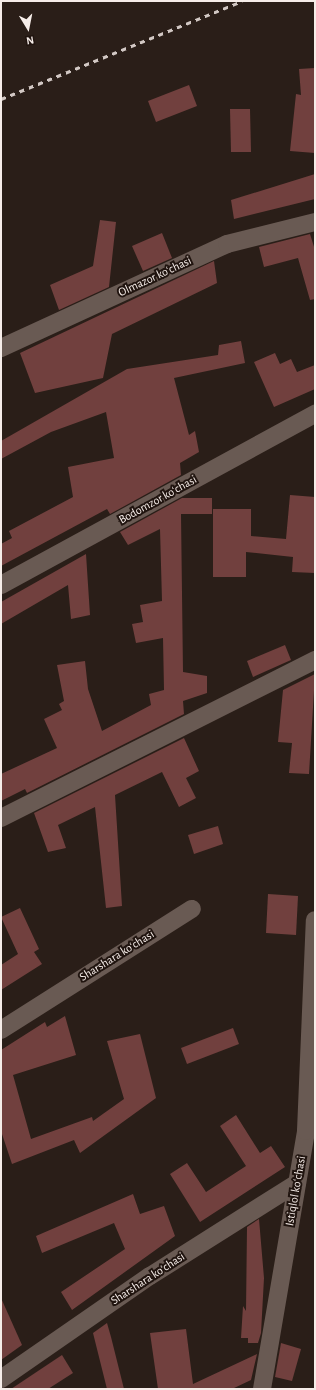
<!DOCTYPE html>
<meta charset="utf-8">
<style>
body{margin:0}
#map{position:relative;width:316px;height:1390px;overflow:hidden;background:#2a1e18;font-family:"Alegreya Sans",sans-serif}
div>[style]{position:absolute}
.building>*{inset:0;background:#71403e}
.street>*{height:18px;margin:-9px;padding:0 9px;transform-origin:9px;border-radius:9px;background:#695a53}
.rail>*{height:3px;margin-top:-1.5px;transform-origin:0;background:repeating-linear-gradient(90deg,#d2c8c4 0 5px,transparent 0 10px)}
span{translate:-50% -50%;white-space:nowrap;text-align:center;line-height:1.15;-webkit-text-stroke:4px #20140f;paint-order:stroke}
.street-label{font-size:12px;color:#f6ede9}
.frame{position:absolute;inset:0;border:2px solid #f6ede9;pointer-events:none}
.north{position:absolute;left:8px;top:8px;width:40px;height:40px;-webkit-text-stroke:3px #20140f;paint-order:stroke;rotate:170deg;font-size:11px;font-weight:700;line-height:16px;text-align:center;color:#f6ede9}
.north::after{content:'';display:block;margin:auto;width:14px;height:18px;background:#f6ede9;clip-path:polygon(50% 0,100% 100%,50% 72%,0 100%)}
</style>
<div id="map">
<div class="building">
<div style="clip-path:polygon(315px 68px,315px 153px,290px 151px,296px 94px,301px 95px,299px 69px)"></div>
<div style="clip-path:polygon(189px 85px,197px 106px,156px 122px,148px 101px)"></div>
<div style="clip-path:polygon(230px 109px,250px 109px,251px 152px,231px 152px)"></div>
<div style="clip-path:polygon(315px 174px,315px 199px,234px 219px,231px 200px)"></div>
<div style="clip-path:polygon(100px 220px,116px 222px,109px 287px,59px 310px,50px 285px,93px 266px)"></div>
<div style="clip-path:polygon(162px 233px,172px 258px,143px 271px,132px 246px)"></div>
<div style="clip-path:polygon(310px 234px,315px 250px,315px 299px,310px 300px,298px 258px,264px 267px,259px 247px)"></div>
<div style="clip-path:polygon(214px 261px,217px 283px,112px 334px,103px 378px,35px 393px,20px 353px)"></div>
<div style="clip-path:polygon(241px 341px,245px 363px,174px 378px,189px 435px,195px 431px,199px 452px,180px 463px,181px 475px,110px 514px,107px 509px,1px 566px,1px 544px,12px 538px,9px 531px,73px 497px,68px 467px,114px 458px,106px 412px,51px 432px,1px 459px,1px 441px,127px 369px,218px 355px,219px 345px)"></div>
<div style="clip-path:polygon(275px 353px,280px 364px,291px 359px,297px 372px,315px 365px,315px 389px,274px 407px,254px 362px)"></div>
<div style="clip-path:polygon(290px 495px,315px 497px,315px 573px,292px 572px,293px 557px,246px 552px,246px 577px,213px 577px,213px 509px,251px 509px,251px 536px,286px 539px)"></div>
<div style="clip-path:polygon(182px 498px,212px 498px,212px 514px,181px 514px,183px 672px,207px 676px,207px 693px,183px 701px,184px 714px,27px 793px,25px 789px,1px 801px,1px 774px,57px 748px,44px 719px,62px 710px,59px 704px,64px 701px,57px 665px,85px 661px,88px 689px,102px 731px,151px 705px,149px 694px,164px 690px,163px 638px,136px 643px,132px 624px,143px 622px,140px 605px,162px 601px,160px 529px,128px 545px,120px 532px)"></div>
<div style="clip-path:polygon(86px 554px,90px 615px,71px 619px,68px 585px,1px 624px,1px 602px)"></div>
<div style="clip-path:polygon(285px 645px,291px 660px,253px 677px,247px 661px)"></div>
<div style="clip-path:polygon(315px 674px,309px 774px,289px 773px,292px 743px,278px 742px,283px 690px)"></div>
<div style="clip-path:polygon(184px 738px,199px 771px,186px 778px,196px 798px,179px 807px,162px 772px,115px 795px,122px 906px,106px 908px,95px 807px,58px 825px,66px 848px,48px 852px,34px 813px)"></div>
<div style="clip-path:polygon(218px 826px,223px 844px,194px 854px,188px 835px)"></div>
<div style="clip-path:polygon(268px 894px,298px 896px,296px 935px,266px 933px)"></div>
<div style="clip-path:polygon(20px 908px,39px 949px,34px 952px,42px 964px,1px 990px,1px 965px,18px 954px,1px 917px)"></div>
<div style="clip-path:polygon(65px 1016px,76px 1055px,13px 1075px,31px 1139px,92px 1117px,93px 1121px,124px 1099px,107px 1041px,140px 1034px,156px 1098px,80px 1153px,74px 1140px,12px 1164px,1px 1131px,1px 1050px,45px 1022px,47px 1027px)"></div>
<div style="clip-path:polygon(233px 1028px,239px 1044px,187px 1064px,181px 1048px)"></div>
<div style="clip-path:polygon(236px 1115px,260px 1153px,271px 1146px,285px 1167px,200px 1222px,170px 1174px,187px 1163px,206px 1192px,246px 1166px,220px 1126px)"></div>
<div style="clip-path:polygon(133px 1194px,140px 1214px,164px 1206px,175px 1236px,72px 1310px,61px 1292px,125px 1249px,114px 1223px,42px 1253px,36px 1236px)"></div>
<div style="clip-path:polygon(259px 1219px,264px 1278px,261px 1333px,258px 1343px,248px 1343px,248px 1338px,241px 1338px,243px 1306px,246px 1311px,247px 1227px)"></div>
<div style="clip-path:polygon(1px 1298px,22px 1345px,1px 1360px)"></div>
<div style="clip-path:polygon(107px 1323px,111px 1337px,124px 1389px,107px 1389px,93px 1333px)"></div>
<div style="clip-path:polygon(186px 1329px,193px 1384px,257px 1354px,251px 1380px,232px 1389px,158px 1389px,150px 1333px)"></div>
<div style="clip-path:polygon(281px 1343px,301px 1349px,292px 1381px,275px 1377px)"></div>
<div style="clip-path:polygon(62px 1355px,73px 1373px,48px 1389px,11px 1389px)"></div>
</div>
<div class="street">
<div style="left:1px;top:348px;width:249px;rotate:-24.7deg"></div>
<div style="left:227px;top:244px;width:91px;rotate:-14deg"></div>
<div style="left:1px;top:585px;width:358px;rotate:-28.6deg"></div>
<div style="left:1px;top:818px;width:352px;rotate:-26.7deg"></div>
<div style="left:1px;top:1030px;width:226px;rotate:-32.4deg"></div>
<div style="left:1px;top:1379px;width:181px;rotate:-34.7deg"></div>
<div style="left:150px;top:1276px;width:174px;rotate:-32.3deg"></div>
<div style="left:262px;top:1389px;width:262px;rotate:-80.3deg"></div>
<div style="left:306px;top:1131px;width:211px;rotate:-87.6deg"></div>
</div>
<div class="rail">
<div style="left:1px;top:99px;width:260px;rotate:-22.1deg"></div>
</div>
<div class="street-label">
<span style="left:155px;top:277px;rotate:-25deg">Olmazor koʻchasi</span>
<span style="left:158px;top:500px;rotate:-29deg">Bodomzor koʻchasi</span>
<span style="left:117px;top:956px;rotate:-32deg">Sharshara koʻchasi</span>
<span style="left:296px;top:1191px;rotate:-80deg">Istiqlol koʻchasi</span>
<span style="left:148px;top:1279px;rotate:-33deg">Sharshara koʻchasi</span>
</div>
<div class="frame"></div>
<div class="north">N</div>
</div>
